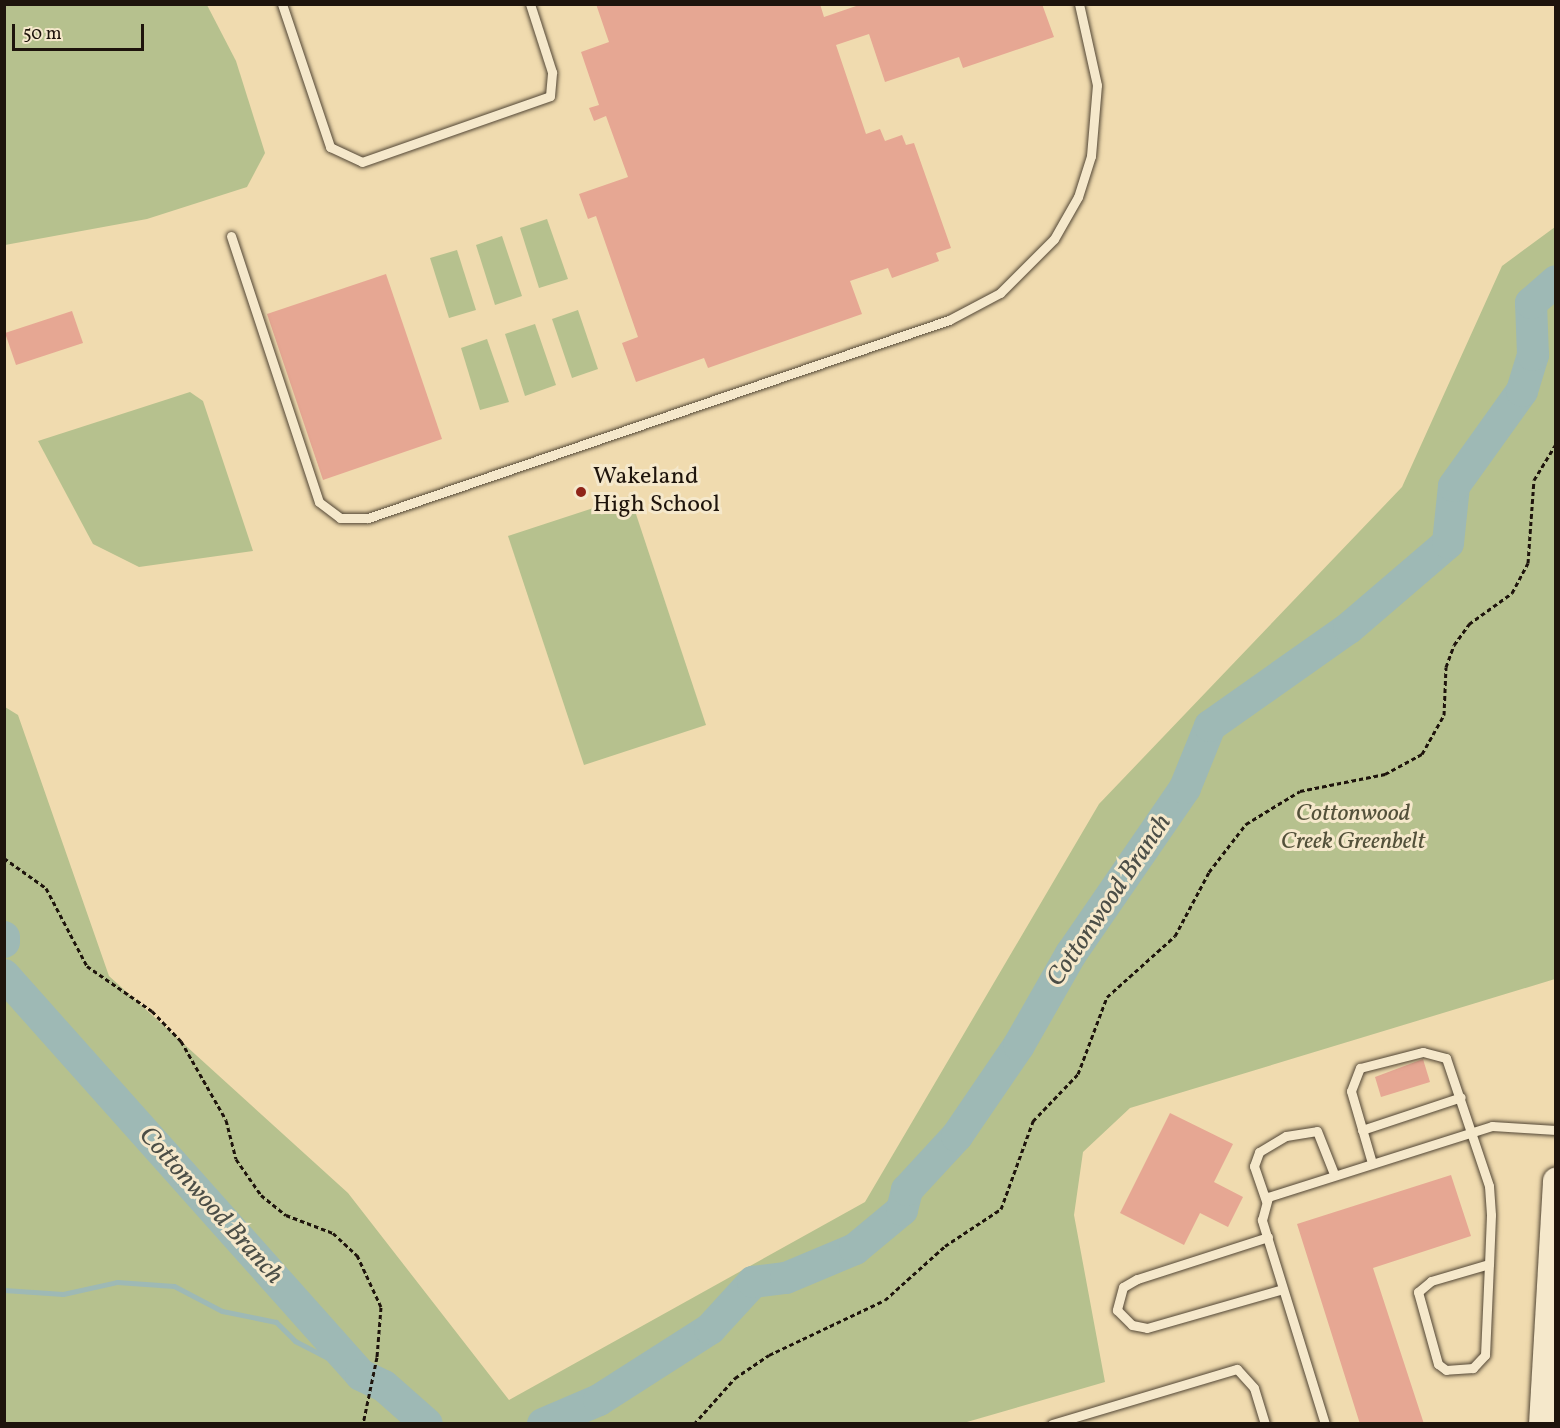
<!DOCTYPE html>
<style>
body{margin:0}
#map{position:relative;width:1560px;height:1428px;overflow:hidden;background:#f0dbaf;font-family:Vollkorn,serif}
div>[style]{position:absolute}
.green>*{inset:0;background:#b6c18e}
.stream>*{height:5px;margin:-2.5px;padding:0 2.5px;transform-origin:2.5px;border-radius:2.5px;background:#9eb9b5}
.river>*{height:32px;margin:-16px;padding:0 16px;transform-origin:16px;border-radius:16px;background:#9eb9b5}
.building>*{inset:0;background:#e6a793}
.path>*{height:3px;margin-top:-1.5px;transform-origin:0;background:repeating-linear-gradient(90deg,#1e140c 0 4.5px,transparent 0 7.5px)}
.roads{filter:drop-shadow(0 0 2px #524635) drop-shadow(0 0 2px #524635)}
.lane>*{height:9px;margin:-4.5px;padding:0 4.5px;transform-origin:4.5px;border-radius:4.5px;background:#f5e8cb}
.secondary>*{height:27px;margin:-13.5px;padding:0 13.5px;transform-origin:13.5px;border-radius:13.5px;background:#f5e8cb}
.dots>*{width:16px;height:16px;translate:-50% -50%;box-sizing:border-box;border:3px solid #f5e8cb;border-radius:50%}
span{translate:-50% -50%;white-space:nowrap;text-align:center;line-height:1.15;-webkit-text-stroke:6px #f5e8cb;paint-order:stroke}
.poi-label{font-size:24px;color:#1e140c}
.left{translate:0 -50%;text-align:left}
.park-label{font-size:24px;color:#53513a;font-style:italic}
.water-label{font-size:26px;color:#4b4e47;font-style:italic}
.frame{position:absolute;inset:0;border:6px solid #1e140c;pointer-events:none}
.scale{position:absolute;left:12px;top:24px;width:132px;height:27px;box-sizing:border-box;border:3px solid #1e140c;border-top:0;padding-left:8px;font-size:18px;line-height:21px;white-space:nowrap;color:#1e140c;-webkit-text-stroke:4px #f5e8cb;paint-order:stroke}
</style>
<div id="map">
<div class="green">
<div style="clip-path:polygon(5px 4px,207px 5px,236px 61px,265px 153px,247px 187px,147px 219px,5px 245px)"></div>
<div style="clip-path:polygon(547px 219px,568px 279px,539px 288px,520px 228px)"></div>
<div style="clip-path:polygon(1555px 227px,1555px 979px,1130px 1108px,1083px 1152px,1074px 1215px,1105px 1382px,960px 1424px,5px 1423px,5px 707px,18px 715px,109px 976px,348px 1193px,509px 1400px,865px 1202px,1099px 804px,1402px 487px,1502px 266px)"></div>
<div style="clip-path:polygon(502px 236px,522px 296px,495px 305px,476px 245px)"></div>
<div style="clip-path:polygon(457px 250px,476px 310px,449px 318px,430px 258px)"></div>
<div style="clip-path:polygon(578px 310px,598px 369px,572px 378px,552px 319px)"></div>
<div style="clip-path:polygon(535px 324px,556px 385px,525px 396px,505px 334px)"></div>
<div style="clip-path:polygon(487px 339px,509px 402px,480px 410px,461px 348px)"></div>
<div style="clip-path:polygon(190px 392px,203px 401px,253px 551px,139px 567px,93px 544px,38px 441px)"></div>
<div style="clip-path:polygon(630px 496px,706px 725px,584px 765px,508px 536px)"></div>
</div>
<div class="stream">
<div style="left:4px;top:1290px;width:59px;rotate:3.9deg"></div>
<div style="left:63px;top:1294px;width:55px;rotate:-12.5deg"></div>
<div style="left:117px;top:1282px;width:57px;rotate:4deg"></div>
<div style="left:174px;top:1286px;width:54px;rotate:27.5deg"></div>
<div style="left:222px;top:1311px;width:55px;rotate:11.5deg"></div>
<div style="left:276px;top:1322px;width:27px;rotate:45deg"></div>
<div style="left:295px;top:1341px;width:74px;rotate:27.3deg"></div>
</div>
<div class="river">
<div style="left:4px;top:937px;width:5px;rotate:90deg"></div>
<div style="left:4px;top:975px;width:536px;rotate:48.25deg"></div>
<div style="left:361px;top:1375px;width:25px;rotate:26deg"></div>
<div style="left:384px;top:1386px;width:57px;rotate:41.5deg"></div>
<div style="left:543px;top:1424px;width:61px;rotate:-23.2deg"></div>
<div style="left:599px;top:1400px;width:132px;rotate:-32.6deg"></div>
<div style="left:710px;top:1329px;width:64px;rotate:-47.5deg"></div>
<div style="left:753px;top:1282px;width:33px;rotate:-7deg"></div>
<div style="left:786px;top:1278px;width:75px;rotate:-22.8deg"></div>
<div style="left:855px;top:1249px;width:61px;rotate:-39.7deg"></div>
<div style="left:902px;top:1210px;width:21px;rotate:-76deg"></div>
<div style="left:907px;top:1190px;width:74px;rotate:-47.2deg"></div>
<div style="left:957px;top:1136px;width:110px;rotate:-55.7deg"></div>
<div style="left:1019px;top:1045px;width:105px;rotate:-60.3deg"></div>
<div style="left:1071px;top:954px;width:201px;rotate:-55.5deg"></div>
<div style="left:1185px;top:788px;width:67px;rotate:-68deg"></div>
<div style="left:1210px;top:726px;width:170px;rotate:-35.2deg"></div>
<div style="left:1349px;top:628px;width:130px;rotate:-40.6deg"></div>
<div style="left:1448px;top:543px;width:57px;rotate:-84deg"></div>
<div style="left:1454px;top:486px;width:117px;rotate:-54.4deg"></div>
<div style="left:1522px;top:391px;width:38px;rotate:-73deg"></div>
<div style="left:1533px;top:355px;width:52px;rotate:-92.2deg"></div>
<div style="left:1531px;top:303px;width:33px;rotate:-41deg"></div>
</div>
<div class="building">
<div style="clip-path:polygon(596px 4px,820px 4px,824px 17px,862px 4px,1042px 4px,1054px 37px,963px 68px,959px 57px,885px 82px,869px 34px,836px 45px,866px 134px,880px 129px,885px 141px,902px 135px,906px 145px,914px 143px,951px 248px,936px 253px,939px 261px,892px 278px,888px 268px,850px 281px,862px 314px,708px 368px,704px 358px,636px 382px,622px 343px,638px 337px,596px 216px,588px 219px,579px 194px,628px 177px,606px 116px,594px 121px,589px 108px,599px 105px,581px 52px,609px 42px)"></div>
<div style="clip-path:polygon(386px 274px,442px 439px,323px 480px,267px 314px)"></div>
<div style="clip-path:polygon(72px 311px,83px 343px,16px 365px,5px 333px)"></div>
<div style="clip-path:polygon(1423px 1059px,1430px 1082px,1381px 1097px,1375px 1077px)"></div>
<div style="clip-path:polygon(1170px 1113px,1233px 1144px,1214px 1182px,1243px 1197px,1228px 1227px,1200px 1213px,1184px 1245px,1120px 1213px)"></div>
<div style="clip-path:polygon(1451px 1175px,1471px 1236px,1373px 1268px,1424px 1424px,1360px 1424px,1297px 1224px)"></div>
</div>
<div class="path">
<div style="left:4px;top:858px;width:52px;rotate:35.5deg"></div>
<div style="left:46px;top:888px;width:88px;rotate:62.3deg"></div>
<div style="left:87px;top:966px;width:79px;rotate:34.7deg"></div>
<div style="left:152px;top:1011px;width:42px;rotate:46deg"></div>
<div style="left:181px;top:1041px;width:91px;rotate:60.3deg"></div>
<div style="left:226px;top:1120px;width:40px;rotate:75.6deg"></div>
<div style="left:236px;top:1159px;width:44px;rotate:55.2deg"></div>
<div style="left:261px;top:1195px;width:32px;rotate:39deg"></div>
<div style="left:286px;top:1215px;width:50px;rotate:21deg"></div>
<div style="left:333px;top:1233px;width:33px;rotate:43deg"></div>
<div style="left:357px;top:1255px;width:57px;rotate:65.2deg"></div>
<div style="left:381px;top:1307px;width:50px;rotate:94.6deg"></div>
<div style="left:377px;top:1357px;width:68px;rotate:101.8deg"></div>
<div style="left:694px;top:1424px;width:62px;rotate:-48.3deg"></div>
<div style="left:735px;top:1378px;width:41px;rotate:-34.1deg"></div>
<div style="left:769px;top:1355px;width:128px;rotate:-25.4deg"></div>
<div style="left:885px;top:1300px;width:81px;rotate:-42deg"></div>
<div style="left:945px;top:1246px;width:67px;rotate:-33.5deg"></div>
<div style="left:1001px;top:1209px;width:94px;rotate:-70deg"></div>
<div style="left:1033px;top:1121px;width:65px;rotate:-46.2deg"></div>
<div style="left:1078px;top:1074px;width:82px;rotate:-69.4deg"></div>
<div style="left:1107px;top:997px;width:91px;rotate:-41.9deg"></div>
<div style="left:1175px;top:936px;width:72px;rotate:-62deg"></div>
<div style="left:1209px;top:872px;width:61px;rotate:-52.4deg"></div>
<div style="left:1246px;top:824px;width:63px;rotate:-31.4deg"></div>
<div style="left:1300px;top:791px;width:87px;rotate:-11.3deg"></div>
<div style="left:1385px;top:774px;width:42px;rotate:-28.4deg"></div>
<div style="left:1422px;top:754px;width:45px;rotate:-60.6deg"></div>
<div style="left:1444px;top:715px;width:48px;rotate:-87.6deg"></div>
<div style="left:1446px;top:667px;width:23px;rotate:-70deg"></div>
<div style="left:1454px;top:645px;width:26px;rotate:-54deg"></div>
<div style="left:1469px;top:624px;width:53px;rotate:-35.8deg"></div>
<div style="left:1512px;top:593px;width:34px;rotate:-62deg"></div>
<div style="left:1528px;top:563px;width:83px;rotate:-85.9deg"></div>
<div style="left:1534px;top:480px;width:42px;rotate:-58.6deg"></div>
</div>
<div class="roads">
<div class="lane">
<div style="left:282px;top:4px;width:151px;rotate:71.4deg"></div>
<div style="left:330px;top:147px;width:35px;rotate:25deg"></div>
<div style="left:362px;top:162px;width:199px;rotate:-19.3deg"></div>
<div style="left:550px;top:96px;width:24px;rotate:-85deg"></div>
<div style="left:552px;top:72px;width:71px;rotate:-107.9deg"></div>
<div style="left:231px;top:236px;width:280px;rotate:71.7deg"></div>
<div style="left:319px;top:502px;width:26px;rotate:37deg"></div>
<div style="left:340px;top:518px;width:28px"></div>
<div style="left:368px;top:518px;width:614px;rotate:-18.82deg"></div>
<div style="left:949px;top:320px;width:58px;rotate:-27.9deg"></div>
<div style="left:1000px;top:293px;width:76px;rotate:-45deg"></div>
<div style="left:1054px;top:239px;width:48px;rotate:-60.3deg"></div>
<div style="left:1078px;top:197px;width:43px;rotate:-72.4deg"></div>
<div style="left:1091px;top:156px;width:71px;rotate:-85.2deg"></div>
<div style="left:1097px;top:85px;width:83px;rotate:-102.5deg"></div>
<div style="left:1362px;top:1130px;width:104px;rotate:-18.4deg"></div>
<div style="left:1372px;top:1163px;width:75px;rotate:-106.3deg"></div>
<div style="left:1351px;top:1091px;width:25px;rotate:-69deg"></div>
<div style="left:1360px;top:1068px;width:65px;rotate:-14.3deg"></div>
<div style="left:1423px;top:1052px;width:24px;rotate:15deg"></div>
<div style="left:1446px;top:1058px;width:135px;rotate:71.4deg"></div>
<div style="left:1489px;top:1186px;width:29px;rotate:86deg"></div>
<div style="left:1491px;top:1215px;width:49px;rotate:92.3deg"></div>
<div style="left:1489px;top:1264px;width:91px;rotate:92.5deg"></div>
<div style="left:1485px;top:1355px;width:18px;rotate:133deg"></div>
<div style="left:1473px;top:1368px;width:27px;rotate:176deg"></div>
<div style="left:1446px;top:1370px;width:10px;rotate:-143deg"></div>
<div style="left:1438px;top:1364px;width:75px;rotate:-105.5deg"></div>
<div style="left:1418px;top:1292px;width:17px;rotate:-40deg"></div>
<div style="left:1431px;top:1281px;width:60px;rotate:-16.3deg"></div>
<div style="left:1266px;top:1201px;width:37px;rotate:-109deg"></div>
<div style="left:1254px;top:1166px;width:15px;rotate:-70deg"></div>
<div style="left:1259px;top:1152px;width:31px;rotate:-31deg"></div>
<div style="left:1286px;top:1136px;width:31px;rotate:-9deg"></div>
<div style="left:1317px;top:1131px;width:46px;rotate:68.4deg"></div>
<div style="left:1268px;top:1237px;width:138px;rotate:162.2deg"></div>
<div style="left:1137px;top:1279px;width:16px;rotate:150deg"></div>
<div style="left:1123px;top:1287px;width:24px;rotate:105deg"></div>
<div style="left:1117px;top:1310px;width:21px;rotate:45deg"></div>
<div style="left:1132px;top:1325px;width:15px;rotate:11deg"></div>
<div style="left:1147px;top:1328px;width:141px;rotate:-16deg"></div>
<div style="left:1052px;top:1424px;width:193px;rotate:-16.6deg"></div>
<div style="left:1237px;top:1369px;width:25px;rotate:48deg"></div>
<div style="left:1254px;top:1388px;width:38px;rotate:73deg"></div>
<div style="left:1325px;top:1424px;width:214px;rotate:-107.2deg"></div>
<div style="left:1262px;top:1220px;width:24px;rotate:-75deg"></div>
<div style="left:1268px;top:1197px;width:235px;rotate:-17.6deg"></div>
<div style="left:1492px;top:1126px;width:64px;rotate:3.6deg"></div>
</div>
<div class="secondary">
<div style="left:1542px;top:1424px;width:244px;rotate:-86.7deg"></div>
</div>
</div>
<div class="dots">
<div style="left:581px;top:492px;background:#8f2418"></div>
</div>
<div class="poi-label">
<span class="left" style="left:593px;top:492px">Wakeland<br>High School</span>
</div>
<div class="park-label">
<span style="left:1353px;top:829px">Cottonwood<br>Creek Greenbelt</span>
</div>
<div class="water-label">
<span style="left:1110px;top:901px;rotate:-56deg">Cottonwood Branch</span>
<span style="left:210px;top:1206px;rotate:48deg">Cottonwood Branch</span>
</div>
<div class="frame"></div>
<div class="scale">50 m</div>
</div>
